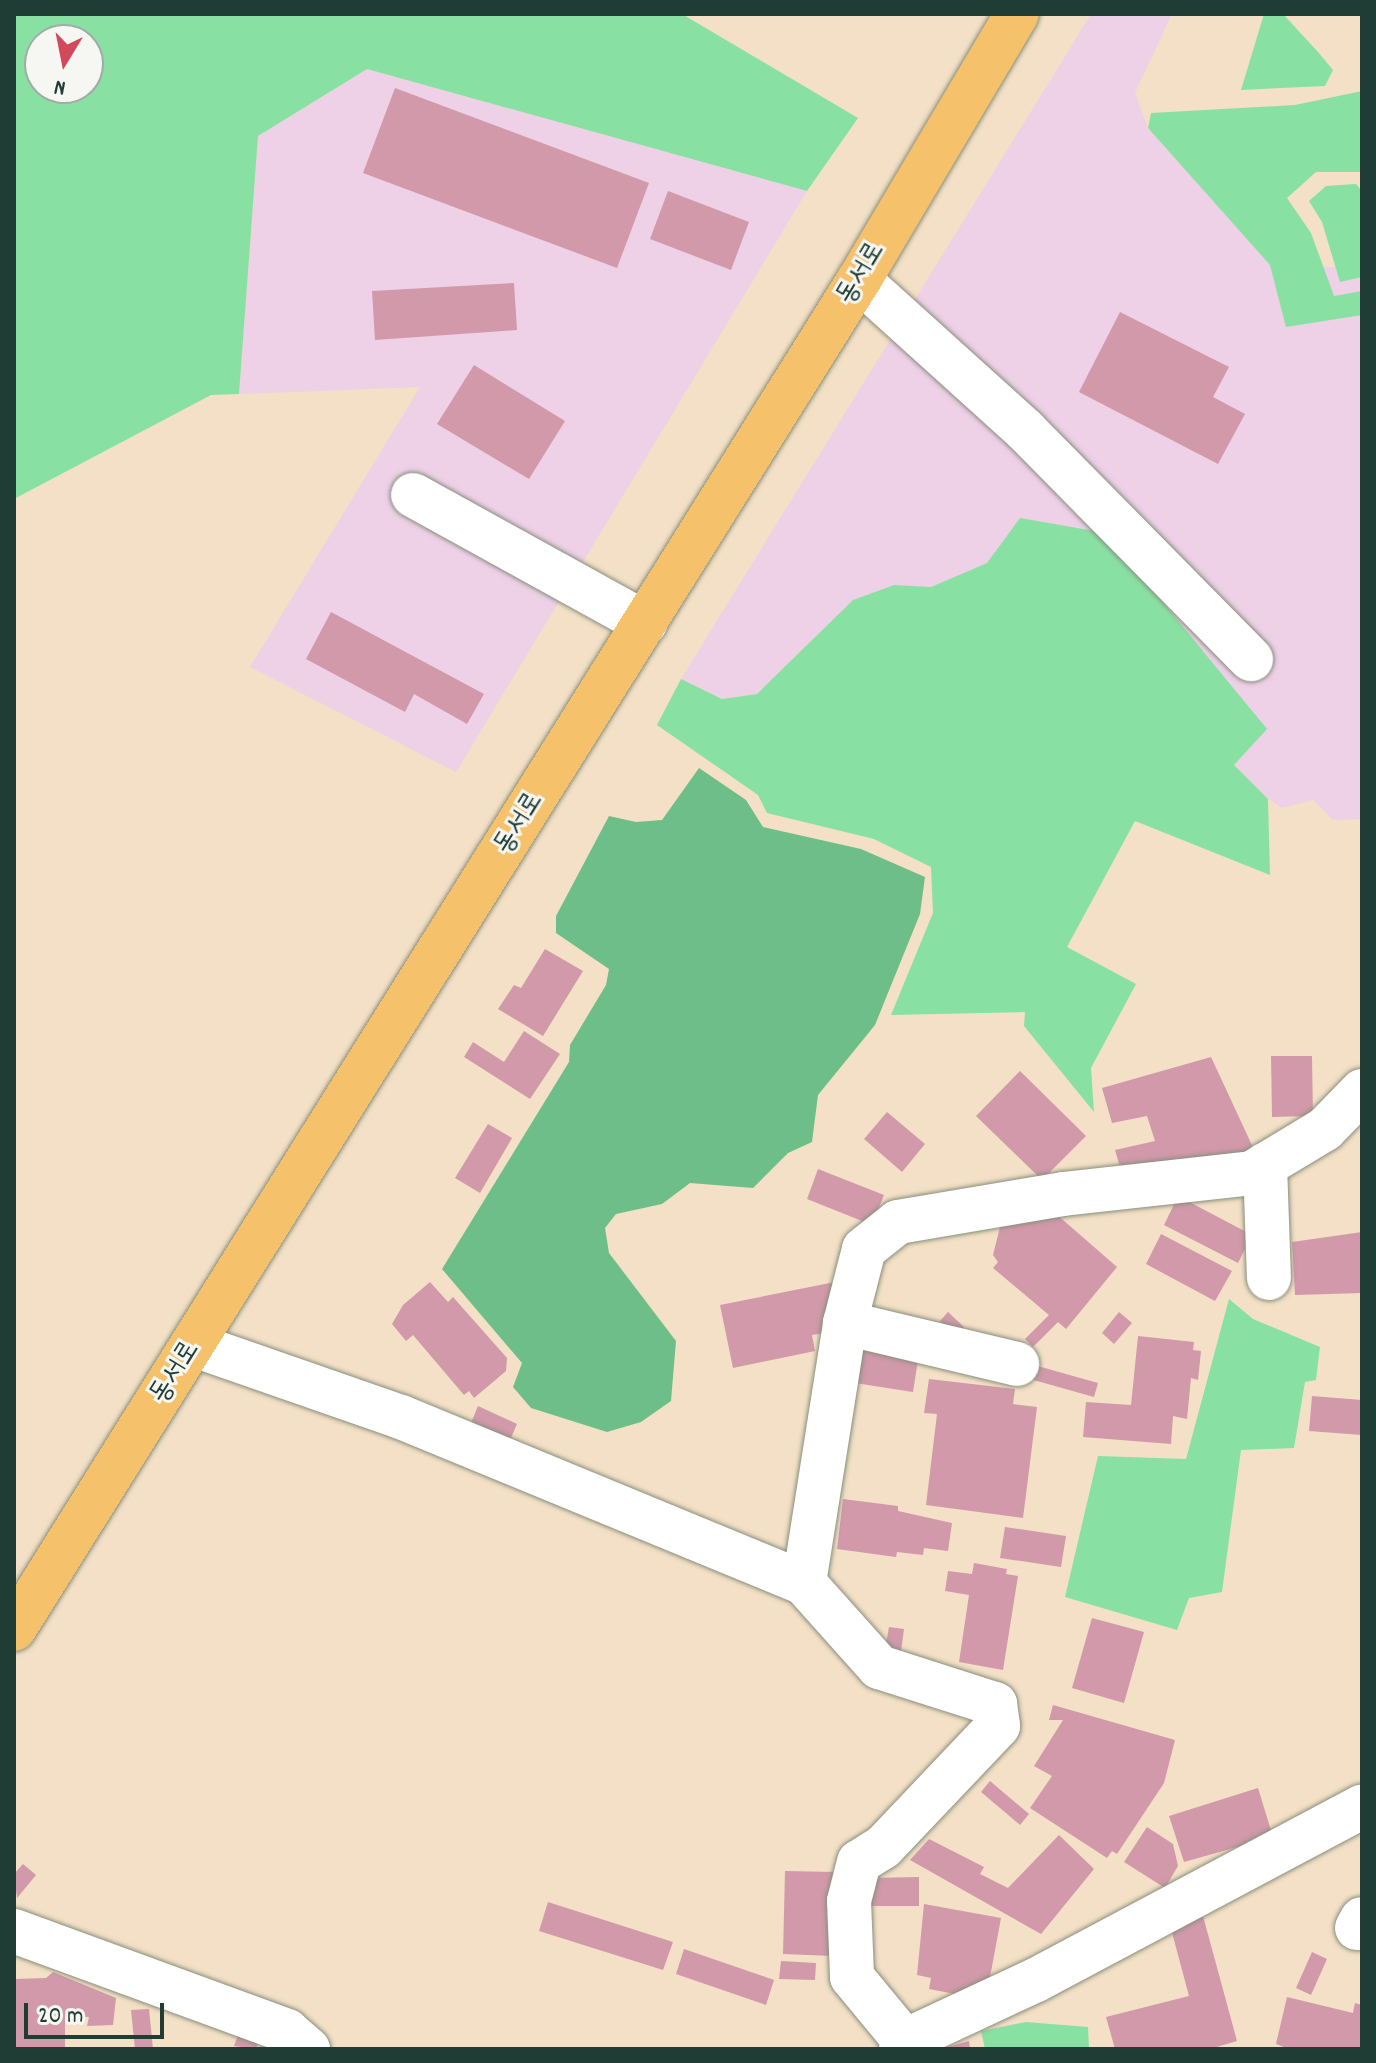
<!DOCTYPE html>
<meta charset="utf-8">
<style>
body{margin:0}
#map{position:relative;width:1376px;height:2063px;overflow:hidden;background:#f3e0c6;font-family:Dekko,"Poor Story",sans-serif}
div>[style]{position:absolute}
.built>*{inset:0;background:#eed0e7}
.green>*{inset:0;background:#89e0a3}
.forest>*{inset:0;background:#6ebe89}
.building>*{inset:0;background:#d199aa}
.roads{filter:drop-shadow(0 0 2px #898e7d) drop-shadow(0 0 2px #898e7d)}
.minor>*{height:44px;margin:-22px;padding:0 22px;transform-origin:22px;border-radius:22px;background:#fff}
.major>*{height:44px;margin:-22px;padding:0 22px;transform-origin:22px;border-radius:22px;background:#f5c16b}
span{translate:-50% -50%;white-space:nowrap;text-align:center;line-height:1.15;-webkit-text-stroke:6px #f6f6f2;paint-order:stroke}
.street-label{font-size:28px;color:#1f3d34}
.frame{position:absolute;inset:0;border:16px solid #1f3d34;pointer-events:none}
.north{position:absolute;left:24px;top:24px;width:80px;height:80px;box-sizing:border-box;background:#f6f6f2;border:2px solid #a0aca6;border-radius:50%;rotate:190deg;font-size:22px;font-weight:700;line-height:32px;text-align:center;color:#1f3d34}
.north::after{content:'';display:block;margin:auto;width:28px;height:36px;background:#d1495b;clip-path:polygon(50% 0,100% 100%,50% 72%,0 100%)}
.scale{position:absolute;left:24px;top:2003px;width:140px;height:36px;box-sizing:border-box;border:4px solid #1f3d34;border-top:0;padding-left:10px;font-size:24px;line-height:28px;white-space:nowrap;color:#1f3d34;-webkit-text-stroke:6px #f6f6f2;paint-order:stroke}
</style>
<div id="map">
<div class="built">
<div style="clip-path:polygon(1091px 14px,1172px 14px,1135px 93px,1148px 128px,1270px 265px,1362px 268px,1362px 819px,1333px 820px,1313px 800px,1282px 808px,1268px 799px,1234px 765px,1267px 729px,1020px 518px,987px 563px,931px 587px,894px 585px,853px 600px,757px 694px,722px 699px,681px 679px)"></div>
<div style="clip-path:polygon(367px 69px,807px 191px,456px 772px,250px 667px,420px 387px,239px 394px,258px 136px)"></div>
</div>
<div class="green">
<div style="clip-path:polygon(evenodd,14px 14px,682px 14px,858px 118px,807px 191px,367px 69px,258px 136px,239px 394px,211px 395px,14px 499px,14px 14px,88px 40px,88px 88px,40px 88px,40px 40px,88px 40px)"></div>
<div style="clip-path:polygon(1264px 14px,1283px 14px,1318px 52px,1333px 70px,1325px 86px,1241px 90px)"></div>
<div style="clip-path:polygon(1362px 91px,1362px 172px,1316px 172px,1287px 198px,1311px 233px,1334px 296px,1362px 291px,1362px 315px,1286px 327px,1270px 265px,1148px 128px,1151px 113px,1295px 105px)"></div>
<div style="clip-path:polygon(1356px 184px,1362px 191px,1362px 277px,1340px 282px,1322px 222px,1309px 201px,1326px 186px)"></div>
<div style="clip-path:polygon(1020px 518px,1106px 533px,1267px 729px,1234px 765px,1268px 799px,1270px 875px,1135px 821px,1067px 947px,1136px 984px,1091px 1068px,1094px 1112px,1024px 1026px,1025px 1012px,891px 1015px,933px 913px,931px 867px,874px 839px,767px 813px,758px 795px,657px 725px,681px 679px,722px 699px,757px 694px,853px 600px,894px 585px,931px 587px,987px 563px)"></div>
<div style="clip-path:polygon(1229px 1299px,1253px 1319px,1320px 1347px,1316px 1380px,1305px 1382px,1294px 1448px,1241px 1450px,1222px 1592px,1189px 1598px,1177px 1630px,1065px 1597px,1098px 1456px,1186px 1459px)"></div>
<div style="clip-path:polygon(1026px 2022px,1088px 2027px,1089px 2049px,985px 2049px,981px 2031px)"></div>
</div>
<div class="forest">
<div style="clip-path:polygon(699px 768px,746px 800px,763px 827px,861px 849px,925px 877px,920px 914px,875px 1025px,818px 1095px,812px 1142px,788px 1153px,753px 1188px,690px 1183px,662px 1204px,616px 1214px,605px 1228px,609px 1253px,676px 1341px,671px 1401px,641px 1422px,607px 1432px,531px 1408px,513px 1387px,522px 1363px,442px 1269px,569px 1062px,570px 1045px,606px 985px,609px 969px,556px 933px,556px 916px,609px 816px,636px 822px,662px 820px)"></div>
</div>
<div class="building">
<div style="clip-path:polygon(395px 88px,649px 183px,617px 268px,363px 173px)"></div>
<div style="clip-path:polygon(668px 191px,749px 222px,731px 270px,650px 239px)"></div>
<div style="clip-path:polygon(514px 283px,517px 330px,375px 340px,372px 291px)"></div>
<div style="clip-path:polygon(1120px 312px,1229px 367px,1213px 397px,1245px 414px,1218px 464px,1079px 392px)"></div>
<div style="clip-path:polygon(474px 365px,565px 421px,529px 479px,437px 424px)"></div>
<div style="clip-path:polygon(331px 612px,484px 694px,467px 724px,414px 694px,405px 712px,306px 659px)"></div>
<div style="clip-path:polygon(545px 949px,583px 971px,543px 1036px,498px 1009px,514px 985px,521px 988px)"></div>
<div style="clip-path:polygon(524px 1031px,560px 1054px,530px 1099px,464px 1057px,473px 1042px,504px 1062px)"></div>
<div style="clip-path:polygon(1271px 1056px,1312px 1056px,1313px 1116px,1272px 1117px)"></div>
<div style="clip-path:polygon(1211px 1057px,1257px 1156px,1122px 1174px,1115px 1150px,1155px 1141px,1147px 1116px,1112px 1123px,1102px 1088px)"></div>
<div style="clip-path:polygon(1020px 1071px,1086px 1136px,1042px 1180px,976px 1116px)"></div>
<div style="clip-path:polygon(887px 1112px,925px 1144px,902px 1172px,864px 1139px)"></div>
<div style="clip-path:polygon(488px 1124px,512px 1138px,480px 1193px,455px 1178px)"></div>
<div style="clip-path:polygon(818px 1169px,884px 1195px,872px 1225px,807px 1199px)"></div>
<div style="clip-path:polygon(1178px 1196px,1252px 1235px,1238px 1263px,1164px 1225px)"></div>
<div style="clip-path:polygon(1055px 1213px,1117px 1267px,1066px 1329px,1058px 1322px,1033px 1347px,1025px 1339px,1049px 1315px,993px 1268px,998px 1262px,993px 1255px,1001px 1223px)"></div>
<div style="clip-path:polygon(1362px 1232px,1362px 1293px,1295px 1295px,1292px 1242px)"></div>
<div style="clip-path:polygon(1161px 1234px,1232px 1271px,1215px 1301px,1146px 1264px)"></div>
<div style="clip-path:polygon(430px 1282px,448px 1302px,453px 1297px,507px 1358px,506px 1371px,474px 1398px,469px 1391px,464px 1395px,413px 1335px,406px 1341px,392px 1324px,403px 1305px)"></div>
<div style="clip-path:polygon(835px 1282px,831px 1332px,812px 1335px,815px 1351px,733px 1368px,720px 1305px)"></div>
<div style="clip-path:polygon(948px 1312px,964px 1327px,956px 1335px,940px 1321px)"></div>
<div style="clip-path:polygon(1119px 1312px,1132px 1323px,1114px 1344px,1102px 1333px)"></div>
<div style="clip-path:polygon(1138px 1336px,1194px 1342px,1193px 1350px,1201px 1351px,1198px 1380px,1191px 1378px,1187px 1419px,1173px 1416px,1171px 1444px,1083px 1437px,1086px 1402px,1131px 1405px)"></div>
<div style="clip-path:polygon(860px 1350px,918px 1360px,913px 1392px,855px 1383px)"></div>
<div style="clip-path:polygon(1034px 1365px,1098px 1383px,1094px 1397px,1030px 1379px)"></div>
<div style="clip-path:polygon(929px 1379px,1015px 1389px,1013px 1404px,1037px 1407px,1023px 1518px,926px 1505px,937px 1414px,924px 1413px)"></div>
<div style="clip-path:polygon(1312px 1396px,1362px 1400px,1362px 1435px,1309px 1431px)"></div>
<div style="clip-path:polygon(478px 1406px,517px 1424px,510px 1440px,471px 1423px)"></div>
<div style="clip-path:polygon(843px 1499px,898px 1506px,898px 1511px,952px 1523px,948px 1551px,924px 1548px,923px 1555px,897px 1552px,896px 1557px,837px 1549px)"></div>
<div style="clip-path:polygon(1005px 1527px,1066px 1536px,1061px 1567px,1000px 1558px)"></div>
<div style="clip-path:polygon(974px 1563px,1007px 1569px,1006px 1574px,1018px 1576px,1003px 1670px,959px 1662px,969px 1595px,945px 1591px,948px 1571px,972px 1574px)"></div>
<div style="clip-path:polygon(1092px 1618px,1144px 1632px,1124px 1703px,1072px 1688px)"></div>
<div style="clip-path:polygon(889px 1627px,904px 1629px,900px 1658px,884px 1655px)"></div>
<div style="clip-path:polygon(1053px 1705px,1175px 1740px,1164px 1783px,1117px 1854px,1112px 1851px,1107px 1858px,1030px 1808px,1052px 1776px,1034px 1766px,1063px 1720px,1049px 1720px)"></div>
<div style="clip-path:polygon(990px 1781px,1029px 1814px,1020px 1825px,981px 1792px)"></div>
<div style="clip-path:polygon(1258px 1788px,1273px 1837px,1184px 1862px,1169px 1816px)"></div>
<div style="clip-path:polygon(1147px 1827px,1173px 1844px,1178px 1866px,1165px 1888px,1124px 1862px)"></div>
<div style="clip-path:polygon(1059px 1835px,1094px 1869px,1041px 1934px,910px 1860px,929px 1839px,984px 1867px,980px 1874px,1008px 1888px)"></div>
<div style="clip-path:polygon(23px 1864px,36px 1875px,17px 1898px,14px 1874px)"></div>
<div style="clip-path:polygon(785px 1871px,836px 1872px,833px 1956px,783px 1954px)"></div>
<div style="clip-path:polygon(919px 1877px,919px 1906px,867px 1906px,867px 1878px)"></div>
<div style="clip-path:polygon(548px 1902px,673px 1942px,663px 1970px,539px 1931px)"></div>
<div style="clip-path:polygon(924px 1904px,1001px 1918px,988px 1988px,971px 1997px,929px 1989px,931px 1978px,917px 1975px)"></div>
<div style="clip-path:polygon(1203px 1916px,1237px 2041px,1210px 2049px,1115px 2049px,1106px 2017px,1189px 1996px,1170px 1925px)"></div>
<div style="clip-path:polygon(684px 1949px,774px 1980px,766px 2005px,676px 1974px)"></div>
<div style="clip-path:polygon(1312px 1952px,1327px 1959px,1311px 1995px,1296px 1988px)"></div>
<div style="clip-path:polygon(781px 1961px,816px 1963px,815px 1980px,779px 1979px)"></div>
<div style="clip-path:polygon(53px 1972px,116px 1998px,113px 2025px,87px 2026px,89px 2017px,65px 2016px,65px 2049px,14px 2049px,14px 1979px,46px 1978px)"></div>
<div style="clip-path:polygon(1287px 1997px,1353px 2013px,1355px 2003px,1362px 2005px,1362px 2049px,1289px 2049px,1276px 2044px)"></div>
<div style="clip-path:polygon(149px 2009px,153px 2049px,135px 2049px,131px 2010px)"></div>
<div style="clip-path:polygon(238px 2035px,258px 2043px,256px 2049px,234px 2046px)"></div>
<div style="clip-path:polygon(969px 2041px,970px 2049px,944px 2049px,944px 2048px)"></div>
</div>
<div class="roads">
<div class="minor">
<div style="left:859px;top:280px;width:224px;rotate:42.1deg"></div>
<div style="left:1025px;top:430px;width:322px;rotate:45.4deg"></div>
<div style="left:413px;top:495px;width:265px;rotate:28.9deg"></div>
<div style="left:1265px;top:1165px;width:113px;rotate:88deg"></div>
<div style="left:845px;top:1323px;width:177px;rotate:13.4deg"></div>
<div style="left:194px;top:1345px;width:219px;rotate:19.2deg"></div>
<div style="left:401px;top:1417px;width:436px;rotate:22.4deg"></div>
<div style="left:804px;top:1583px;width:113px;rotate:48.2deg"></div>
<div style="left:879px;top:1667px;width:122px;rotate:17.7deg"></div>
<div style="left:995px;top:1704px;width:22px;rotate:82deg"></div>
<div style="left:998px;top:1726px;width:167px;rotate:133.5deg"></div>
<div style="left:883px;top:1847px;width:28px;rotate:148deg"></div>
<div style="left:859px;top:1862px;width:40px;rotate:104.4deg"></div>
<div style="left:849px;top:1901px;width:76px;rotate:87.7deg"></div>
<div style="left:852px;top:1977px;width:83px;rotate:50.4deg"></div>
<div style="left:804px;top:1583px;width:263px;rotate:-81deg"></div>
<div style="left:845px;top:1323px;width:76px;rotate:-75.6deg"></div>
<div style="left:864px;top:1249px;width:43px;rotate:-38.5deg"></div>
<div style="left:898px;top:1222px;width:167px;rotate:-9.6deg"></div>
<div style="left:1063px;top:1194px;width:190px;rotate:-6.3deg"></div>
<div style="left:1252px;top:1173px;width:85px;rotate:-31.1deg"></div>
<div style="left:1325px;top:1129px;width:53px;rotate:-45.8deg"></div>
<div style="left:1357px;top:1928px;width:10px;rotate:-61deg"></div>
<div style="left:14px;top:1931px;width:291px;rotate:20.1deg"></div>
<div style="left:287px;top:2031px;width:28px;rotate:41deg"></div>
<div style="left:901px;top:2049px;width:9px;rotate:-63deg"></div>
<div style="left:905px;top:2041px;width:145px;rotate:-25deg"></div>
<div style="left:1036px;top:1980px;width:369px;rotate:-28deg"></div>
</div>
<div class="major">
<div style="left:14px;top:1629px;width:1592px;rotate:-57.94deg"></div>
<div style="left:859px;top:280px;width:309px;rotate:-59.3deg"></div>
</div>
</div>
<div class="street-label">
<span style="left:862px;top:274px;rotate:-59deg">동서로</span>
<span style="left:520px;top:824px;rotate:-58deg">동서로</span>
<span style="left:176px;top:1373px;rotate:-58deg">동서로</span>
</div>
<div class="frame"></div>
<div class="north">N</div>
<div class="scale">20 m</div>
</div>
